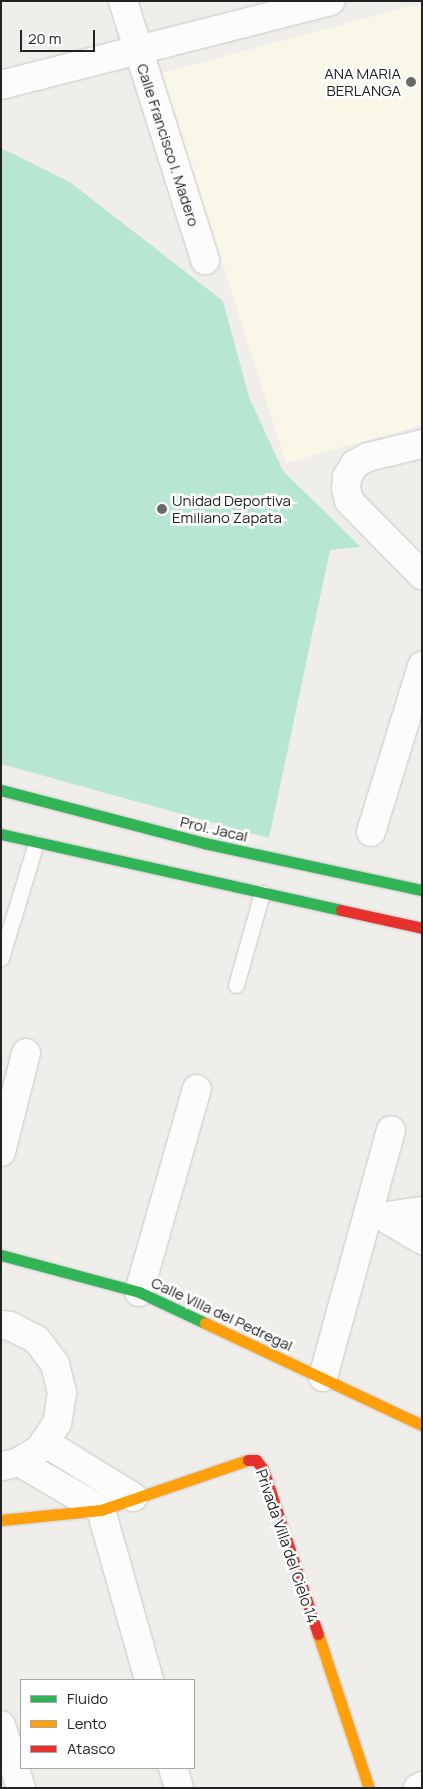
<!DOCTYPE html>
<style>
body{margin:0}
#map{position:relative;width:423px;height:1789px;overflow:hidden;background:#f0eeeb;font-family:Manrope,sans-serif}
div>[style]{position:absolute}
.education>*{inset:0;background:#f8f7e8}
.pitch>*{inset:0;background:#b7e6d2}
.roads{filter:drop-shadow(0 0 1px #c9c8c7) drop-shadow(0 0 1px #c9c8c7)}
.lane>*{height:15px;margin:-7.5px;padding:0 7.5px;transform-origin:7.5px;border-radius:7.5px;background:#fdfcfc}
.street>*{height:28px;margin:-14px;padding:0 14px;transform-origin:14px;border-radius:14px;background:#fdfcfc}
.fast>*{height:11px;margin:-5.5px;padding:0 5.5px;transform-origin:5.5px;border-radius:5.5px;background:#30b455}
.slow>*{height:11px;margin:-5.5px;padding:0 5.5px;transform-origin:5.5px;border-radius:5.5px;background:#ff9f0a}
.jam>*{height:11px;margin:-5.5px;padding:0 5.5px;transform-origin:5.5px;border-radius:5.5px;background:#e5322d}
.dots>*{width:14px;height:14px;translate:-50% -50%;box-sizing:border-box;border:2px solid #fff;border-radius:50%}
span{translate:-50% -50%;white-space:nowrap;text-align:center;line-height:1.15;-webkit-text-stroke:5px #fff;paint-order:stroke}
.poi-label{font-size:15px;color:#222}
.right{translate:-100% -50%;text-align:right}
.left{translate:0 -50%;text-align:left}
.street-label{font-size:15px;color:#222}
.frame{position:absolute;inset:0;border:2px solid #222;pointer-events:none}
.legend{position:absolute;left:20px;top:1679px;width:175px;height:90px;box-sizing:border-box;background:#fff;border:1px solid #a7a7a7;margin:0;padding:6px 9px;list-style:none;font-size:15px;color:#222}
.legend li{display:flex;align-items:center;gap:10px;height:25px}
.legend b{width:25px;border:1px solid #a7a7a7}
.scale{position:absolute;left:20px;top:30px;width:75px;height:22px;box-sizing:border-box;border:2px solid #222;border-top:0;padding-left:6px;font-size:15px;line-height:18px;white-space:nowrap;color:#222;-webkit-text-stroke:4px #fff;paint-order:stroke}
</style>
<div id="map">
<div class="education">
<div style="clip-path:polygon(422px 3px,422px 425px,286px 463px,162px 73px)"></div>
</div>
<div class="pitch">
<div style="clip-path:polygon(1px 148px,71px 183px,223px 301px,249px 397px,283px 471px,361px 547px,330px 550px,269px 838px,1px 764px)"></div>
</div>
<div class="roads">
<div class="lane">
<div style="left:1px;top:958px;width:120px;rotate:-73.1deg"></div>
<div style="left:236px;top:985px;width:96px;rotate:-74.2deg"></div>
</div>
<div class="street">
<div style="left:123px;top:1px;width:272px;rotate:72.4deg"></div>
<div style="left:1px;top:85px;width:340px;rotate:-14.3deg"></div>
<div style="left:422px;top:444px;width:56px;rotate:166.5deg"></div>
<div style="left:368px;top:457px;width:15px;rotate:152deg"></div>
<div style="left:355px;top:464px;width:15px;rotate:122deg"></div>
<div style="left:347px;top:477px;width:11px;rotate:95deg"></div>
<div style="left:346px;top:488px;width:13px;rotate:77deg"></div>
<div style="left:349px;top:501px;width:104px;rotate:45.4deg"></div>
<div style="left:371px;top:832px;width:174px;rotate:-72.9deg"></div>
<div style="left:1px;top:1152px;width:102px;rotate:-75.8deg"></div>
<div style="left:370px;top:1209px;width:61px;rotate:30.8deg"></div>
<div style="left:386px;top:1216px;width:36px;rotate:-8deg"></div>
<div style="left:139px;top:1292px;width:211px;rotate:-74.1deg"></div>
<div style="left:1px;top:1325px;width:9px;rotate:6deg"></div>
<div style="left:10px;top:1326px;width:30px;rotate:27deg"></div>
<div style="left:37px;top:1340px;width:30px;rotate:53deg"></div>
<div style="left:55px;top:1364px;width:30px;rotate:76deg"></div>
<div style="left:62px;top:1393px;width:30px;rotate:99deg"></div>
<div style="left:57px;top:1423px;width:30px;rotate:123deg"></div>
<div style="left:41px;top:1448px;width:26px;rotate:148deg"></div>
<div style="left:19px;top:1462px;width:16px;rotate:166deg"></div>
<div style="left:323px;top:1377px;width:256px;rotate:-74.6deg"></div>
<div style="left:44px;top:1442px;width:105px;rotate:31.7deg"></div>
<div style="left:19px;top:1462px;width:95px;rotate:30.3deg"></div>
<div style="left:101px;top:1510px;width:177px;rotate:74.2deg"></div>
<div style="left:1px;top:1725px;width:66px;rotate:72.4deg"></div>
<div style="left:173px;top:1768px;width:21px;rotate:73deg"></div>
<div style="left:418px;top:1788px;width:4px;rotate:-27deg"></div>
</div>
<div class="fast">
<div style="left:1px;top:790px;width:210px;rotate:14.6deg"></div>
<div style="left:204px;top:843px;width:223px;rotate:12.2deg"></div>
<div style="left:1px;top:834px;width:348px;rotate:12.6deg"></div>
<div style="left:1px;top:1255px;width:143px;rotate:15deg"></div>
<div style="left:139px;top:1292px;width:73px;rotate:25.2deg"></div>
</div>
<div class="slow">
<div style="left:205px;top:1323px;width:240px;rotate:25.2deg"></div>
<div style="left:1px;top:1520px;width:100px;rotate:-5.7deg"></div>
<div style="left:101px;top:1510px;width:155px;rotate:-18.8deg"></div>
<div style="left:318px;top:1634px;width:162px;rotate:71.7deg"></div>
</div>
<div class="jam">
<div style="left:341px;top:910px;width:83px;rotate:12.5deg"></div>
<div style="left:248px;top:1460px;width:8px"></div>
<div style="left:256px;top:1460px;width:11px;rotate:52deg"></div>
<div style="left:263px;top:1469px;width:174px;rotate:71.6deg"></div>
</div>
</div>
<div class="dots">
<div style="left:411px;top:82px;background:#6a6968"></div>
<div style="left:162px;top:509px;background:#6a6968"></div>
</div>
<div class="poi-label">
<span class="right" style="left:401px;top:82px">ANA MARIA<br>BERLANGA</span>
<span class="left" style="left:172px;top:509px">Unidad Deportiva<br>Emiliano Zapata</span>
</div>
<div class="street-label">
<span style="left:168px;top:145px;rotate:72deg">Calle Francisco I. Madero</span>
<span style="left:214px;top:829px;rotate:13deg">Prol. Jacal</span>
<span style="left:222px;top:1314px;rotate:25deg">Calle Villa del Pedregal</span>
<span style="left:287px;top:1546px;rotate:71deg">Privada Villa del Cielo 14</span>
</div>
<div class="frame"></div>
<ul class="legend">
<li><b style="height:6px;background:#30b455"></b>Fluido</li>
<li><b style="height:6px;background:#ff9f0a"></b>Lento</li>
<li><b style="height:6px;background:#e5322d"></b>Atasco</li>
</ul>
<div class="scale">20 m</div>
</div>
